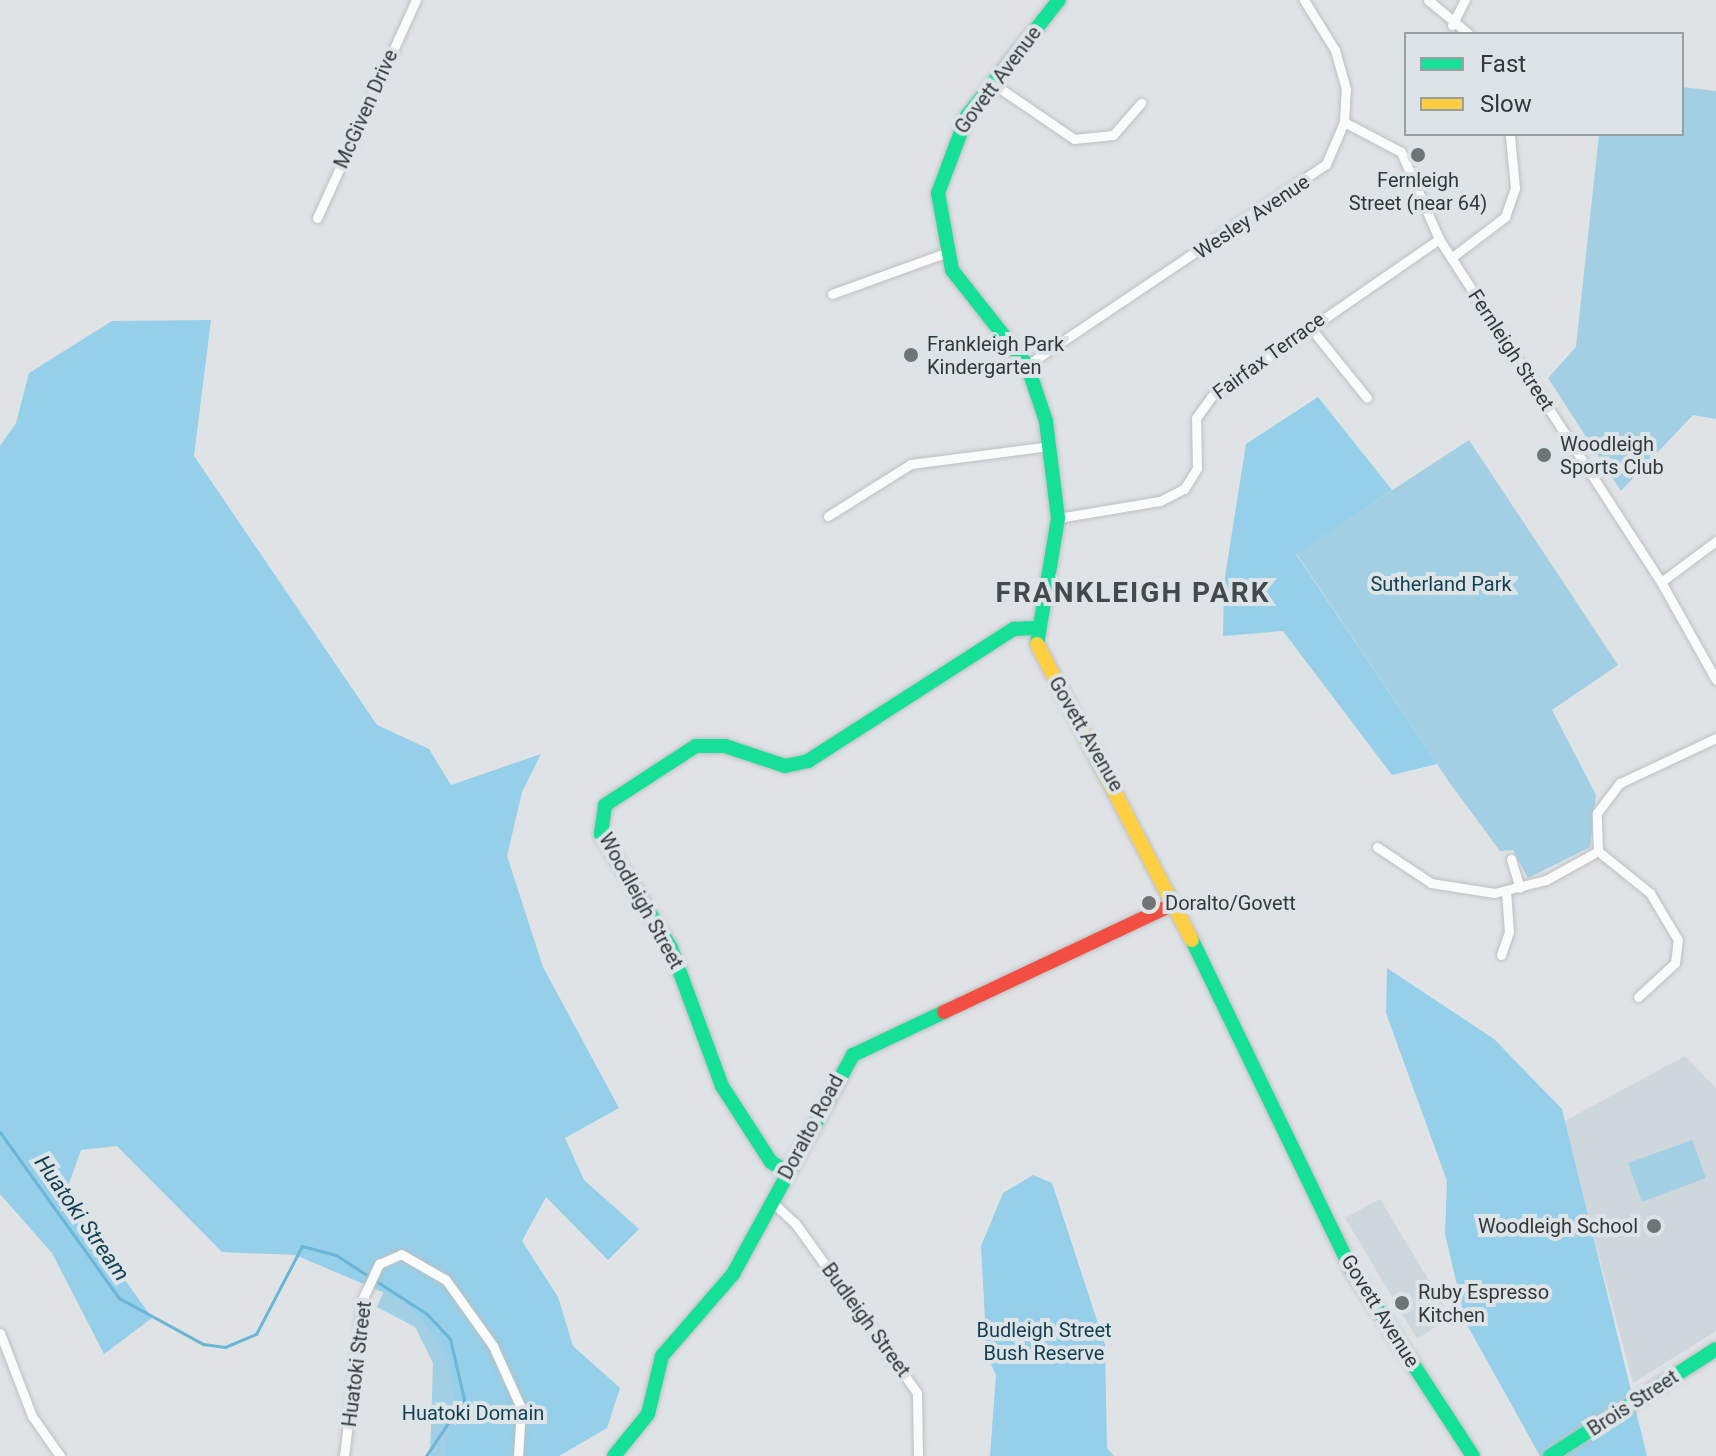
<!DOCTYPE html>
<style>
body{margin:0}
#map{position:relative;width:1716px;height:1456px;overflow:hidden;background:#e0e3e5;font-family:Roboto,sans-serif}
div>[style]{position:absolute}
.built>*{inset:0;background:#ced7dc}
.green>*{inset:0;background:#a2cfe4}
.forest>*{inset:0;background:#95cfe9}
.stream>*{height:3px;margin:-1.5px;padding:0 1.5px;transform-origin:1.5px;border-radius:1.5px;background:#6bb6d6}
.roads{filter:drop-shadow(0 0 2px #bdc0c2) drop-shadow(0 0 2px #bdc0c2)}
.street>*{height:9px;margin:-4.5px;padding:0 4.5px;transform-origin:4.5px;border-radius:4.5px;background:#fafbfb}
.fast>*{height:14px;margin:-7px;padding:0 7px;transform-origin:7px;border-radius:7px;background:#16e098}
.slow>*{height:14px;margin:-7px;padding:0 7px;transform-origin:7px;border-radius:7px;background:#ffcf43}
.jam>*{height:14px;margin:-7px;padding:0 7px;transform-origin:7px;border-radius:7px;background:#f24e42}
.dots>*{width:22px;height:22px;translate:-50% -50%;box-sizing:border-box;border:4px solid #dde4e8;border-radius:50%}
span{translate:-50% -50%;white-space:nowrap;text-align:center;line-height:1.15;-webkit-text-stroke:8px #dde4e8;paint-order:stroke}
.street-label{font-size:20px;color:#353839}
.poi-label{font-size:20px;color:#353839}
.left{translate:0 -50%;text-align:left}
.right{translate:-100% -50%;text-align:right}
.park-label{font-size:20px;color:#113e51}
.water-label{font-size:22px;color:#144053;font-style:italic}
.district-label{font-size:28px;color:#43494c;font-weight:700;letter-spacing:2px}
.legend{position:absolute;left:1404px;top:32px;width:280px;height:104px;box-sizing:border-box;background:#dde4e8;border:2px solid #9a9fa2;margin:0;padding:10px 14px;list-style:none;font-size:24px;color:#353839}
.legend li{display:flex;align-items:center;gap:16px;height:40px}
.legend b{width:40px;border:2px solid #9a9fa2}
</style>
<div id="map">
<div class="built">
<div style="clip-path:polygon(1685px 1056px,1716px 1088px,1716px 1331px,1633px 1383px,1563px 1122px)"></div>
<div style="clip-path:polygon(1380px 1199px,1451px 1317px,1417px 1339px,1345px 1218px)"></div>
</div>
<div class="green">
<div style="clip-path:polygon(1682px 87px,1716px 91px,1716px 419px,1693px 415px,1621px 491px,1548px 378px,1576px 347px,1599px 134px,1682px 134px)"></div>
<div style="clip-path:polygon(1469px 440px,1618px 665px,1552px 710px,1596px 795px,1590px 847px,1528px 878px,1513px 850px,1500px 851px,1449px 782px,1296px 553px)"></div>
<div style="clip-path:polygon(1692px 1140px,1706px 1178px,1642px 1202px,1628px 1163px)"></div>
<div style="clip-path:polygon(395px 1266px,510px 1456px,430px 1456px,433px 1363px,415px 1327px,377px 1307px)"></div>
</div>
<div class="forest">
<div style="clip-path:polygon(211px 320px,194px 456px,377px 725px,429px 749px,451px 785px,541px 754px,522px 792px,507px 856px,543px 967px,619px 1108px,565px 1138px,584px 1180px,639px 1229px,608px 1260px,546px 1197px,522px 1241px,558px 1297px,573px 1346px,620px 1388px,607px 1428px,559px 1456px,445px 1456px,454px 1396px,450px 1367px,437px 1338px,404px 1301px,295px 1255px,222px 1252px,117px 1146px,81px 1150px,65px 1195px,152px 1318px,104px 1354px,52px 1253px,0 1194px,0 446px,16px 423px,29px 373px,112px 321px)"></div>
<div style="clip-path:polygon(1318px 397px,1392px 490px,1296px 554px,1437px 764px,1392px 775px,1283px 631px,1223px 636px,1224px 583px,1246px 444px)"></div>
<div style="clip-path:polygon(1387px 968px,1494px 1039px,1562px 1109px,1647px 1456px,1540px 1456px,1466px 1323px,1445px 1234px,1447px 1181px,1386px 1013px)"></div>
<div style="clip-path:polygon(1033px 1175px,1052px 1183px,1105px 1345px,1107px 1448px,1114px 1456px,990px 1456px,996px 1375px,987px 1356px,981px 1246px,1003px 1193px)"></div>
</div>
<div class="stream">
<div style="left:0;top:1132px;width:204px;rotate:54.4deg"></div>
<div style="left:119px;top:1298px;width:96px;rotate:28.7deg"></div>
<div style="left:203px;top:1344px;width:22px;rotate:8deg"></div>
<div style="left:225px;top:1347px;width:34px;rotate:-23deg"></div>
<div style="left:256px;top:1334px;width:99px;rotate:-62.4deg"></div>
<div style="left:302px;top:1246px;width:35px;rotate:15deg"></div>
<div style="left:336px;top:1255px;width:108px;rotate:33deg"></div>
<div style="left:427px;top:1314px;width:34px;rotate:47deg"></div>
<div style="left:450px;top:1339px;width:62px;rotate:76.9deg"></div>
<div style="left:464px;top:1399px;width:69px;rotate:123.7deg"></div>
</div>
<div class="roads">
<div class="street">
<div style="left:1428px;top:0;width:53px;rotate:39.7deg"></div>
<div style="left:1452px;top:25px;width:28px;rotate:-63deg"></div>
<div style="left:992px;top:83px;width:99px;rotate:34.3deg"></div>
<div style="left:1074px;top:139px;width:39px;rotate:-6deg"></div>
<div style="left:1113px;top:135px;width:43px;rotate:-48.8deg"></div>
<div style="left:1344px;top:122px;width:64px;rotate:27.8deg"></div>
<div style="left:1401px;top:152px;width:95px;rotate:66.4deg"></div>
<div style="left:1439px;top:239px;width:409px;rotate:57.1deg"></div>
<div style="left:1661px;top:582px;width:112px;rotate:60.7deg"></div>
<div style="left:317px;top:218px;width:239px;rotate:-65.6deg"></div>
<div style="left:1451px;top:258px;width:68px;rotate:-37.2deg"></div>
<div style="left:1505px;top:217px;width:31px;rotate:-71deg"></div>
<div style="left:1515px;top:188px;width:52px;rotate:-95.5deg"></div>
<div style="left:832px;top:294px;width:120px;rotate:-19.9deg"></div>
<div style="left:1309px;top:326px;width:92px;rotate:51.1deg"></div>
<div style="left:1027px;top:365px;width:360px;rotate:-33.9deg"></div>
<div style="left:1326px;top:164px;width:46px;rotate:-66.8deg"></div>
<div style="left:1344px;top:122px;width:33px;rotate:-87deg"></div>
<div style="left:1346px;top:89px;width:41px;rotate:-105.8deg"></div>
<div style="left:1335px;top:50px;width:59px;rotate:-121.8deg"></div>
<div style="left:828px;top:516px;width:98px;rotate:-32.1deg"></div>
<div style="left:911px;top:464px;width:139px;rotate:-7.4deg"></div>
<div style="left:1058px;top:518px;width:103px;rotate:-9.5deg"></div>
<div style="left:1160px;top:501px;width:27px;rotate:-27deg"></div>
<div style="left:1184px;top:489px;width:25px;rotate:-58deg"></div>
<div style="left:1197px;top:468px;width:50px;rotate:-91.1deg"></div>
<div style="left:1196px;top:418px;width:26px;rotate:-54deg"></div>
<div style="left:1211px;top:397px;width:277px;rotate:-34.7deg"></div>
<div style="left:1661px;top:582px;width:69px;rotate:-36.7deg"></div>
<div style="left:1377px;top:847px;width:65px;rotate:33.7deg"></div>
<div style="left:1431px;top:883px;width:64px;rotate:9deg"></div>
<div style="left:1494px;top:893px;width:54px;rotate:-14deg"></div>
<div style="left:1546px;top:880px;width:60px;rotate:-29.1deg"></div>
<div style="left:1511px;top:859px;width:30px;rotate:73deg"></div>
<div style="left:1501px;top:955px;width:24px;rotate:-71deg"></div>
<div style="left:1509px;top:932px;width:41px;rotate:-94.2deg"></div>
<div style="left:1638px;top:997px;width:50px;rotate:-42.6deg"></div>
<div style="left:1675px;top:963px;width:23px;rotate:-83deg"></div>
<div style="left:1678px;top:940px;width:55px;rotate:-120.8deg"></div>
<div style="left:1650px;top:893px;width:67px;rotate:-141.1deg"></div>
<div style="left:1598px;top:851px;width:38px;rotate:-92deg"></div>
<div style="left:1597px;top:813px;width:38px;rotate:-53deg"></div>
<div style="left:1620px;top:783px;width:106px;rotate:-25.1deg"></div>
<div style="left:771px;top:1201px;width:33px;rotate:43deg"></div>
<div style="left:795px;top:1223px;width:209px;rotate:54.3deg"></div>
<div style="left:917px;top:1393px;width:63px;rotate:89.1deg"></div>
<div style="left:0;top:1333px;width:89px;rotate:68.9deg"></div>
<div style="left:32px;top:1416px;width:49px;rotate:55deg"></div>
<div style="left:344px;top:1456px;width:159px;rotate:-83.1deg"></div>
<div style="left:363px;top:1298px;width:38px;rotate:-65deg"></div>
<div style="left:379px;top:1264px;width:24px;rotate:-24deg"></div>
<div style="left:401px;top:1254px;width:52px;rotate:30deg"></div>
<div style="left:446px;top:1280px;width:81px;rotate:54.5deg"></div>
<div style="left:493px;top:1346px;width:68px;rotate:65.7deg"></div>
<div style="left:521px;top:1408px;width:48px;rotate:93.6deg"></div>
</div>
<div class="fast">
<div style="left:1037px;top:644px;width:128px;rotate:-80.5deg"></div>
<div style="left:1058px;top:518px;width:98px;rotate:-97.1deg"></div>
<div style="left:1046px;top:421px;width:59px;rotate:-108.7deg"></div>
<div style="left:1027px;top:365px;width:121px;rotate:-128.3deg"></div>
<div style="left:952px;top:270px;width:78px;rotate:-100.3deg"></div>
<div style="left:938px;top:193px;width:82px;rotate:-69.4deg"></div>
<div style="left:967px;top:116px;width:148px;rotate:-51.6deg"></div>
<div style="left:1192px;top:940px;width:365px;rotate:64.2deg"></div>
<div style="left:1351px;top:1269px;width:223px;rotate:56.9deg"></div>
<div style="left:787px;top:1172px;width:19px;rotate:-148deg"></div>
<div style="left:771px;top:1162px;width:90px;rotate:-122.8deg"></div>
<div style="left:722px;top:1086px;width:147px;rotate:-110.3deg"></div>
<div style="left:671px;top:948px;width:134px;rotate:-121.6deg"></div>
<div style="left:601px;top:834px;width:29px;rotate:-82deg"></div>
<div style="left:605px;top:805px;width:108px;rotate:-33deg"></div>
<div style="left:696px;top:746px;width:29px"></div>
<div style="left:725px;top:746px;width:63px;rotate:18.4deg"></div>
<div style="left:785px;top:766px;width:24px;rotate:-12deg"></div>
<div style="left:808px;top:761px;width:245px;rotate:-32.7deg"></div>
<div style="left:1014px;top:629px;width:21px;rotate:-3deg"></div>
<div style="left:614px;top:1456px;width:54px;rotate:-51deg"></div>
<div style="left:648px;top:1414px;width:60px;rotate:-76.4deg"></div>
<div style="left:662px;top:1356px;width:108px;rotate:-49.1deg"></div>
<div style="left:733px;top:1274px;width:250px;rotate:-61.3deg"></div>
<div style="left:853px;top:1055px;width:101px;rotate:-25.3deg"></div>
<div style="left:1550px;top:1456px;width:197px;rotate:-32.8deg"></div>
</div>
<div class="slow">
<div style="left:1037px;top:644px;width:334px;rotate:62.4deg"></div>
</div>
<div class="jam">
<div style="left:944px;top:1012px;width:254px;rotate:-25.2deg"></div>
</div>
</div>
<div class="dots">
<div style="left:1418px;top:155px;background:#717475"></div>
<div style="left:911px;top:355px;background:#717475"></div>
<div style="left:1544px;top:455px;background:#717475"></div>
<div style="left:1149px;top:903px;background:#717475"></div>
<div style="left:1654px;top:1226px;background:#717475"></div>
<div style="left:1402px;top:1303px;background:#717475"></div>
</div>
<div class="street-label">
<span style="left:998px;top:80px;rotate:-53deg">Govett Avenue</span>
<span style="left:366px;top:109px;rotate:-66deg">McGiven Drive</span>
<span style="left:1252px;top:217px;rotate:-34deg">Wesley Avenue</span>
<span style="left:1511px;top:350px;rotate:57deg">Fernleigh Street</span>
<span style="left:1269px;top:356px;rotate:-36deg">Fairfax Terrace</span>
<span style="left:1086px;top:734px;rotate:60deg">Govett Avenue</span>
<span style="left:641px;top:901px;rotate:61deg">Woodleigh Street</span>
<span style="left:811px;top:1127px;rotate:-62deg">Doralto Road</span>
<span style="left:1380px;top:1311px;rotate:58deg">Govett Avenue</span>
<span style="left:866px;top:1320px;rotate:54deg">Budleigh Street</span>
<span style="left:357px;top:1364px;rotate:-83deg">Huatoki Street</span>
<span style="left:1633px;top:1403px;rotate:-33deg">Brois Street</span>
</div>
<div class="poi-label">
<span style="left:1418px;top:192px">Fernleigh<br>Street (near 64)</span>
<span class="left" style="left:927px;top:356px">Frankleigh Park<br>Kindergarten</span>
<span class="left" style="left:1560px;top:456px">Woodleigh<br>Sports Club</span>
<span class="left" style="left:1165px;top:903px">Doralto/Govett</span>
<span class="right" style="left:1638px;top:1226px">Woodleigh School</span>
<span class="left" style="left:1418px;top:1304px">Ruby Espresso<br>Kitchen</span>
</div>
<div class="park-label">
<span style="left:1441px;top:584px">Sutherland Park</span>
<span style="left:1044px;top:1342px">Budleigh Street<br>Bush Reserve</span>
<span style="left:473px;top:1413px">Huatoki Domain</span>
</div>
<div class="water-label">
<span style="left:82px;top:1218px;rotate:55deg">Huatoki Stream</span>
</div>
<div class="district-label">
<span style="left:1133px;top:593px">FRANKLEIGH PARK</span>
</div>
<ul class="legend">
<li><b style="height:10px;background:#16e098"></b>Fast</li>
<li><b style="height:10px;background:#ffcf43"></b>Slow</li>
</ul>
</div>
